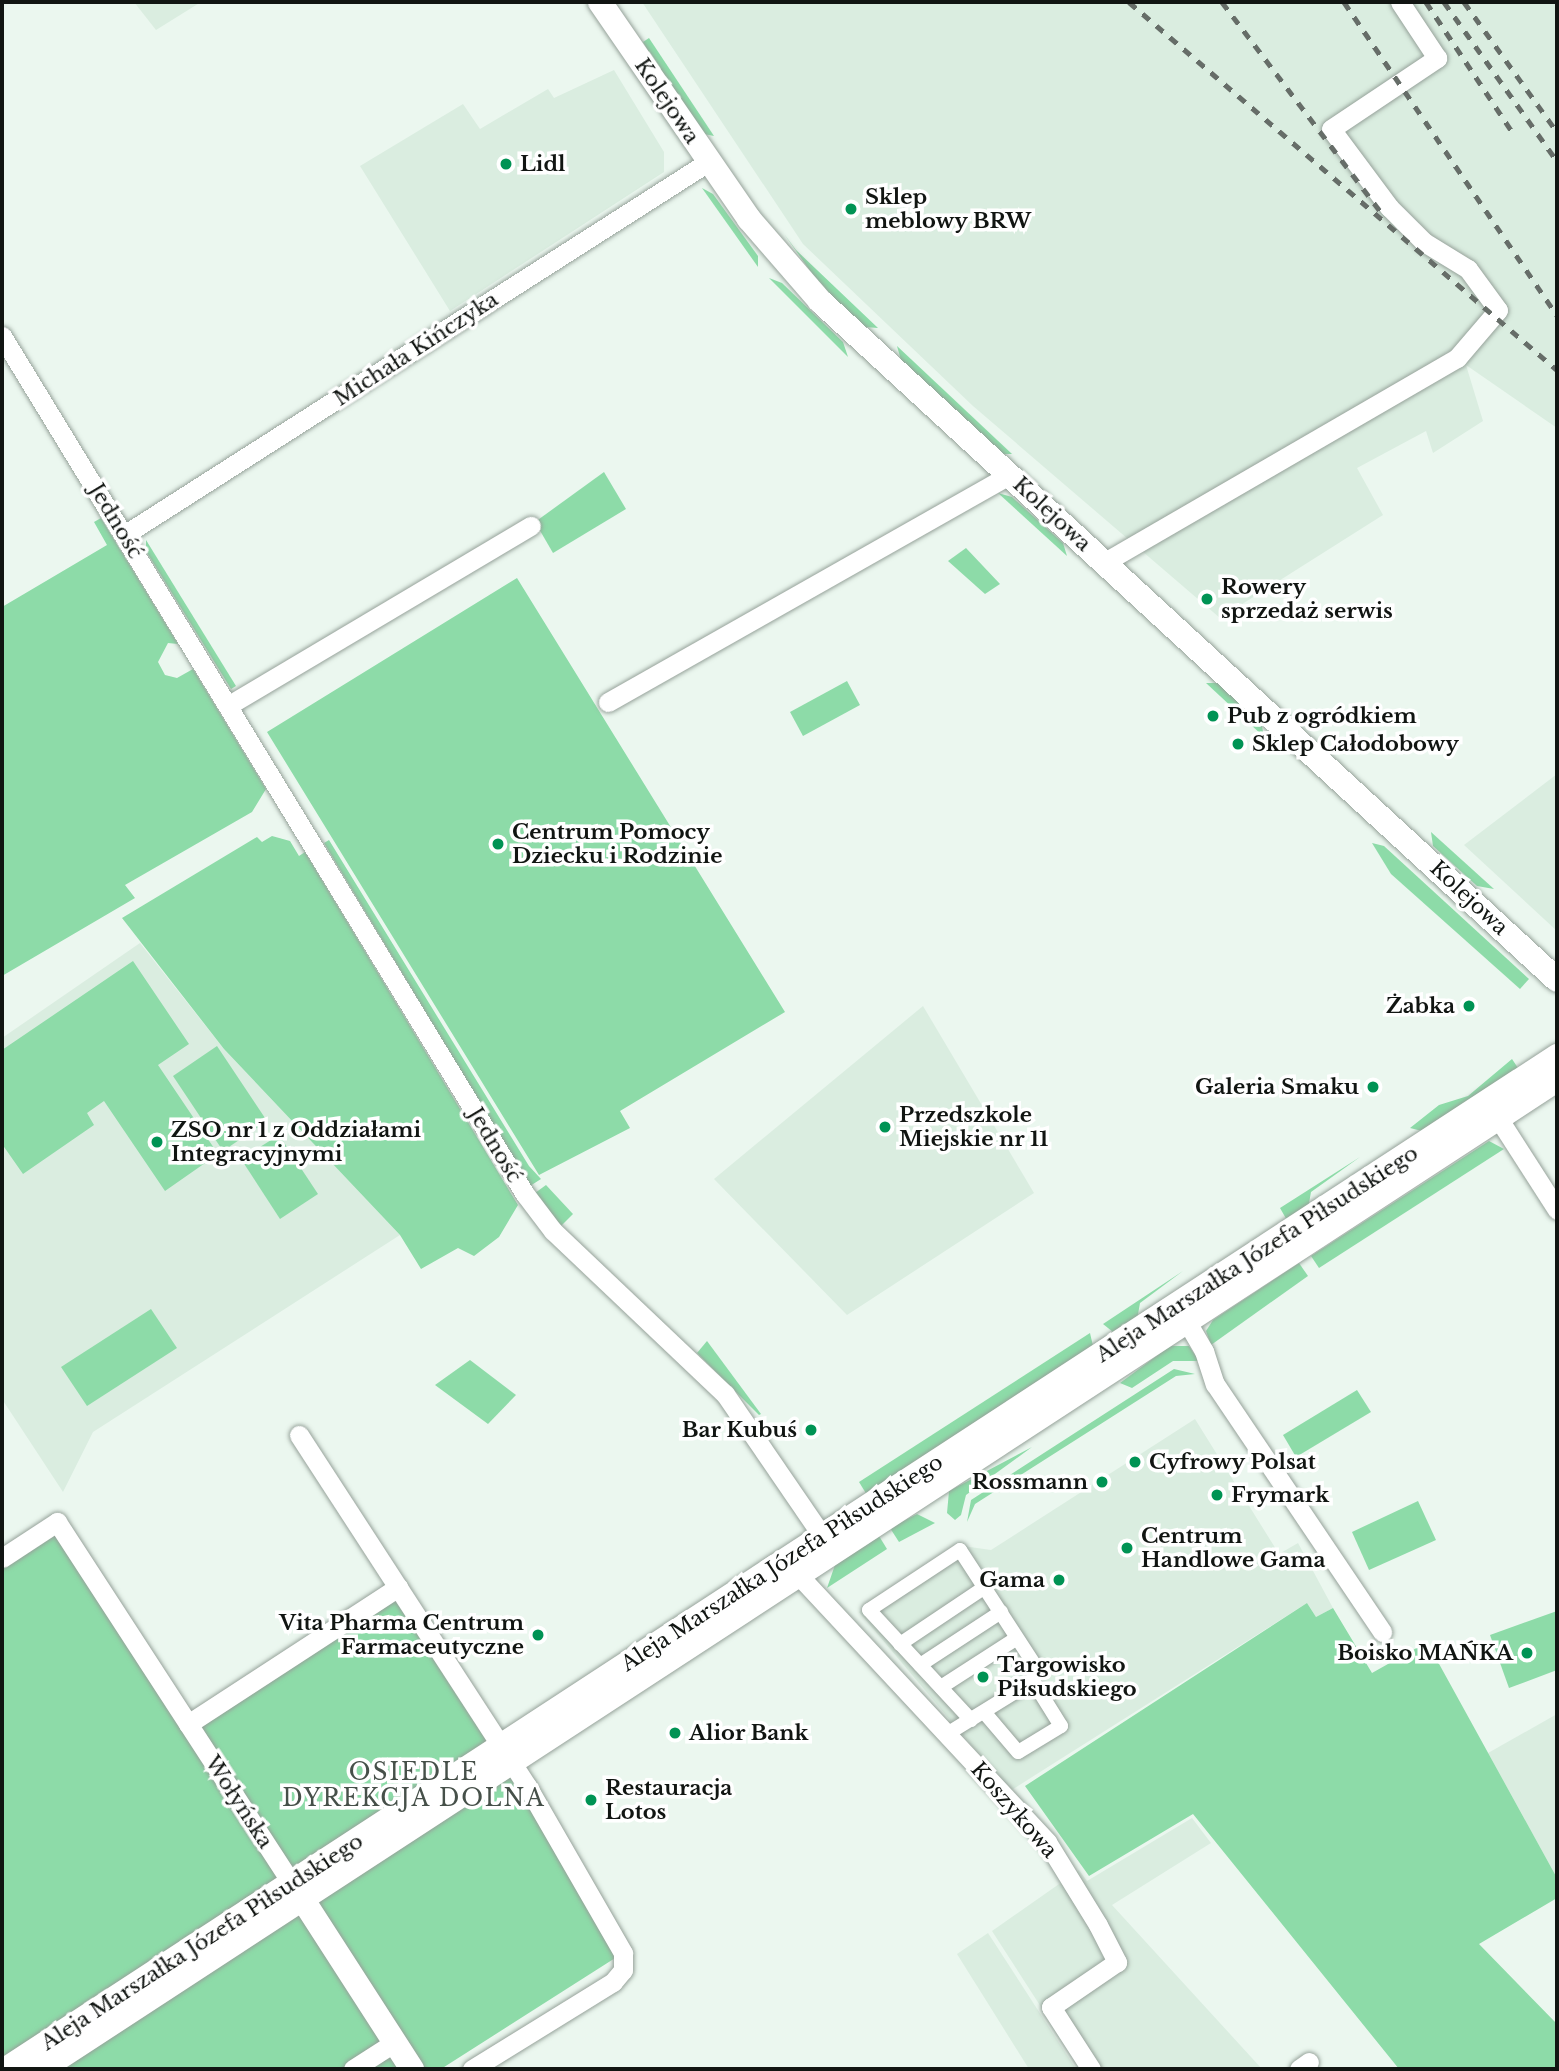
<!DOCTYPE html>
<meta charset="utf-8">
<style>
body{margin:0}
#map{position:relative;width:1559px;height:2071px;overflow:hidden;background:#ebf7ef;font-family:"Libre Baskerville",serif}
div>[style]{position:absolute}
.built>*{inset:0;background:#daede0}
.green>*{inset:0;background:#8ddba8}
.roads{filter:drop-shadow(0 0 2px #96a29a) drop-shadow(0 0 2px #96a29a)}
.pedestrian>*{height:14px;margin:-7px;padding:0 7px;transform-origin:7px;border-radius:7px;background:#fff}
.minor>*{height:19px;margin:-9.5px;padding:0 9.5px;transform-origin:9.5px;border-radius:9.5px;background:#fff}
.tertiary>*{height:24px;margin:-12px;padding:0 12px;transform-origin:12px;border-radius:12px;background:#fff}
.rail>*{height:5px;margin-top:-2.5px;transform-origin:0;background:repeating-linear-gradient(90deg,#666d68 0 9px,transparent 0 18px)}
.dots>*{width:19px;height:19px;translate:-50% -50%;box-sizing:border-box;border:4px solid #fff;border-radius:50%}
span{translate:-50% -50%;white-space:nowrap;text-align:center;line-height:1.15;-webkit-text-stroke:7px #fff;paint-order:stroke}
.street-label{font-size:21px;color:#111512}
.poi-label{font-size:21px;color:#111512;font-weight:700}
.left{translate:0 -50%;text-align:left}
.right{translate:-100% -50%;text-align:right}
.neighbourhood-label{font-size:23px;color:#465049;letter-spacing:2px}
.frame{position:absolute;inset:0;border:4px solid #111512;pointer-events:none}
</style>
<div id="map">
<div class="built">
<div style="clip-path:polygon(134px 2px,201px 2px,156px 30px)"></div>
<div style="clip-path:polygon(642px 2px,1557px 2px,1557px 428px,1466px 365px,1483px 421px,1433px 453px,1426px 431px,1357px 468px,1383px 515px,1220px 618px,973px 406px,803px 244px)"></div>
<div style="clip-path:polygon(614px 70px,664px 152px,664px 172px,450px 311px,360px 166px,463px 104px,480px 129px,548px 89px,554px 98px)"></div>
<div style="clip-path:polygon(1557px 774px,1557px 931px,1464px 845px)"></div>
<div style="clip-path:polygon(140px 943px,224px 1049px,400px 1235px,93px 1432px,63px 1492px,2px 1399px,2px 1038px)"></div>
<div style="clip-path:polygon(923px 1006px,1034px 1193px,847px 1315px,714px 1179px)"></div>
<div style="clip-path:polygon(1195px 1419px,1279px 1554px,1298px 1543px,1333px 1608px,1316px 1617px,1307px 1603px,1010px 1791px,859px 1612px,963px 1546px,991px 1550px)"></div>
<div style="clip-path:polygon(1557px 1714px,1557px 1878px,1488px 1753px)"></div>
<div style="clip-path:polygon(1192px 1818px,1211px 1843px,1112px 1905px,1262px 2069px,1081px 2069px,992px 1931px,1079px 1870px,1087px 1881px)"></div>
<div style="clip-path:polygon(988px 1933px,1076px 2069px,1029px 2069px,957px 1954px)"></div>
</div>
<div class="green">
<div style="clip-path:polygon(649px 38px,714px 136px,704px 134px,659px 70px,643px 42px)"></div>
<div style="clip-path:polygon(702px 188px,713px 194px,758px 256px,758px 267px)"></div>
<div style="clip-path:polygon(784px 234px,796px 250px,878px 328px,865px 327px,828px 296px)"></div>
<div style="clip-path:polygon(769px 278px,782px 283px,843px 342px,848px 357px)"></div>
<div style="clip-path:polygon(897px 346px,1012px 454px,1001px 454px,902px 364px)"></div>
<div style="clip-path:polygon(604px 472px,626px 509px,553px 553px,535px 522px)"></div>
<div style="clip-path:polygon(998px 493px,1012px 497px,1063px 543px,1067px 556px)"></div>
<div style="clip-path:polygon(101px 518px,178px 644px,168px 643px,158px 662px,165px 675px,177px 678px,193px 669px,266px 789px,252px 812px,125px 885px,135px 898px,2px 976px,2px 607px,107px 545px,94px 522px)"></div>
<div style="clip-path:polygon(146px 540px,236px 686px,231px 689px,146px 551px)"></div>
<div style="clip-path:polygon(966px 548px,1000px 584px,985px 594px,948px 561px)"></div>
<div style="clip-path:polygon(517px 578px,785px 1012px,620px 1111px,630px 1128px,539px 1175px,267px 732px)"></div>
<div style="clip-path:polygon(847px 681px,860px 705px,803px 736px,790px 712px)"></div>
<div style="clip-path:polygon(1206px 683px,1219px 683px,1261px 721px,1264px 737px)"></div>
<div style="clip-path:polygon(1431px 832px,1494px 889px,1477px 886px,1433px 846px)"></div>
<div style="clip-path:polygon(272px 836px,290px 841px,299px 856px,305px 852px,518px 1205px,499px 1237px,474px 1256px,458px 1248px,421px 1269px,400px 1235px,224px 1049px,122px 918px,257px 837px,262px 842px)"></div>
<div style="clip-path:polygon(329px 840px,529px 1166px,541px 1179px,530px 1186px,324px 843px)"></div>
<div style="clip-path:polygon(1372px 843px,1384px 846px,1529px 979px,1520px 989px,1391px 874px)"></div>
<div style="clip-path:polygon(133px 961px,189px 1044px,158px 1065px,218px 1154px,165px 1191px,104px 1101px,87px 1113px,94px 1125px,23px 1174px,2px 1144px,2px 1050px)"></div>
<div style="clip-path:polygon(217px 1046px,267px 1121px,223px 1151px,173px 1076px)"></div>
<div style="clip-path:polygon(1512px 1059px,1520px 1071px,1426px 1132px,1410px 1128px,1439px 1105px,1468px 1096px)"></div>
<div style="clip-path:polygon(279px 1135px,318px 1194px,280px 1219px,241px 1159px)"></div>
<div style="clip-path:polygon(1489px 1141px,1504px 1149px,1319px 1268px,1311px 1256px)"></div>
<div style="clip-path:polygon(1360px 1157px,1311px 1192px,1308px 1209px,1288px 1222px,1280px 1208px)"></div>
<div style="clip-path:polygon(546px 1185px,573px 1214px,561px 1226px,535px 1193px)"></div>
<div style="clip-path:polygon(1299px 1263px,1308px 1276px,1211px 1345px,1206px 1331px,1213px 1320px)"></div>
<div style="clip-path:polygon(1183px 1271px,1140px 1303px,1137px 1320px,1113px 1332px,1103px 1324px)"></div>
<div style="clip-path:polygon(151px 1309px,177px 1348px,87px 1406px,61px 1367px)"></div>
<div style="clip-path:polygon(1090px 1333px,1093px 1346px,867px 1495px,859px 1482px)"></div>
<div style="clip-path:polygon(707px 1341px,761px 1414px,759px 1415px,697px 1353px)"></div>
<div style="clip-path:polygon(1170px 1346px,1189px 1346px,1199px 1361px,1173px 1361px,1132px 1388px,1120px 1383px)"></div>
<div style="clip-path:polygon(470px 1360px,516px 1395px,488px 1424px,435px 1385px)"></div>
<div style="clip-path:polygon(1174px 1369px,1195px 1374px,1176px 1376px,975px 1504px,967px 1522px,971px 1500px)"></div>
<div style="clip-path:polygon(1357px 1390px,1371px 1412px,1296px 1457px,1283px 1435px)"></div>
<div style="clip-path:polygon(1032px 1447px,966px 1495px,961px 1515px,955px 1520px,947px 1513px,949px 1491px)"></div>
<div style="clip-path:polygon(1418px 1501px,1436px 1540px,1369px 1570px,1352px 1532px)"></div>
<div style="clip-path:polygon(917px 1514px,935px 1523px,899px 1542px,890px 1528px)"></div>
<div style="clip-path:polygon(57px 1522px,188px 1724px,398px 1587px,623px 1953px,441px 2069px,2px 2069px,2px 1558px)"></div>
<div style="clip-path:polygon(879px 1536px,887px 1549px,827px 1588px,835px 1565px)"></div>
<div style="clip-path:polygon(1307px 1603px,1316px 1617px,1333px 1608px,1372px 1673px,1427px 1642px,1557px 1878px,1557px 1898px,1479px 1944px,1557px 2024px,1557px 2069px,1399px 2069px,1193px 1814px,1089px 1876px,1025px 1786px)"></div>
<div style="clip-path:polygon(1557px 1611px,1557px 1670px,1509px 1688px,1490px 1635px)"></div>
</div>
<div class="roads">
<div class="pedestrian">
<div style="left:900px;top:1644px;width:102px;rotate:-33.8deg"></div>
<div style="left:920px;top:1665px;width:97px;rotate:-33.2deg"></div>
<div style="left:941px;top:1687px;width:90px;rotate:-32.8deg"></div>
<div style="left:971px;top:1720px;width:150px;rotate:-132.8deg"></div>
<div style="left:869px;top:1610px;width:109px;rotate:-33.4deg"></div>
<div style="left:960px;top:1550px;width:140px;rotate:57deg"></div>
<div style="left:1036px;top:1667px;width:14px;rotate:102deg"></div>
<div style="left:947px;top:1734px;width:101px;rotate:-31.6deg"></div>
<div style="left:1033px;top:1681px;width:53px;rotate:58.1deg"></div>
<div style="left:1061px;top:1726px;width:50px;rotate:148.8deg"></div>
<div style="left:1018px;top:1752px;width:52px;rotate:-130.4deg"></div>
</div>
<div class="minor">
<div style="left:2px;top:336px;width:1005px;rotate:58.64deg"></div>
<div style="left:525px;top:1194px;width:46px;rotate:52.9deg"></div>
<div style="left:553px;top:1231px;width:237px;rotate:43.5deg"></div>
<div style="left:725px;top:1394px;width:173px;rotate:55.6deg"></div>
<div style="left:124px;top:535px;width:693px;rotate:-32.57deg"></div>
<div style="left:1105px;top:562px;width:407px;rotate:-30.1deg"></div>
<div style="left:1457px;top:358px;width:63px;rotate:-49.5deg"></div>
<div style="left:1498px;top:310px;width:51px;rotate:-126.2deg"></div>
<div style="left:1468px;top:269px;width:52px;rotate:-148.5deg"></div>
<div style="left:1424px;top:242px;width:49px;rotate:-135deg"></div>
<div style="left:1389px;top:207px;width:97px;rotate:-126.6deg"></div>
<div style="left:1331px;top:129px;width:128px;rotate:-33.8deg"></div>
<div style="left:1437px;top:58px;width:67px;rotate:-123.5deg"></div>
<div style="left:608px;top:702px;width:461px;rotate:-29.5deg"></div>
<div style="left:229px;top:705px;width:351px;rotate:-30.7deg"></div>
<div style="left:1491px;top:1107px;width:122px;rotate:57.3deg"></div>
<div style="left:1180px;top:1310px;width:48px;rotate:59.7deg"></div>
<div style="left:1204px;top:1351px;width:35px;rotate:72deg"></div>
<div style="left:1215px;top:1384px;width:299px;rotate:56deg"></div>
<div style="left:299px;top:1435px;width:419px;rotate:57deg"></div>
<div style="left:527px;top:1786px;width:193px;rotate:60.1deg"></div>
<div style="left:623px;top:1953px;width:17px;rotate:90deg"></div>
<div style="left:623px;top:1970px;width:16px;rotate:130deg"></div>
<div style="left:613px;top:1982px;width:166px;rotate:148.3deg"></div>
<div style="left:2px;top:1558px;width:66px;rotate:-33.2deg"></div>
<div style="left:57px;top:1522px;width:430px;rotate:57deg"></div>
<div style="left:789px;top:1565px;width:379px;rotate:47deg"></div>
<div style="left:1047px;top:1842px;width:97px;rotate:58.4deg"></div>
<div style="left:1098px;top:1925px;width:42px;rotate:62.8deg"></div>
<div style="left:1117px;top:1962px;width:80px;rotate:145.7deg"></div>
<div style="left:1051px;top:2007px;width:74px;rotate:57.2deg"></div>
<div style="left:188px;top:1724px;width:251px;rotate:-33.1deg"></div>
<div style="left:353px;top:2069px;width:50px;rotate:-32.7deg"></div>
<div style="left:1299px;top:2069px;width:12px;rotate:-35deg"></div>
</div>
<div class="tertiary">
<div style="left:600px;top:2px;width:263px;rotate:55.5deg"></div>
<div style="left:749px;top:219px;width:108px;rotate:49.1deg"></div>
<div style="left:820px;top:301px;width:1002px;rotate:42.65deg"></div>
<div style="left:294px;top:1886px;width:218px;rotate:57.2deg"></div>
<div style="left:6px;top:2069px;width:1853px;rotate:-33.15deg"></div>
<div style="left:42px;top:2069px;width:1809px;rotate:-33.14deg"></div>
</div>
</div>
<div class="rail">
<div style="left:1129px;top:2px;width:564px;rotate:40.69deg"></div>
<div style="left:1222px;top:2px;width:263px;rotate:52.9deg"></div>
<div style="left:1344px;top:2px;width:379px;rotate:55.8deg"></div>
<div style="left:1426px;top:2px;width:154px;rotate:56.4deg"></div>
<div style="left:1444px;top:2px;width:195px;rotate:54.6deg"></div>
<div style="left:1464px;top:2px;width:160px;rotate:54.4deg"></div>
</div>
<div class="dots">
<div style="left:506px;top:164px;background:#009354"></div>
<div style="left:851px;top:209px;background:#009354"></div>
<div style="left:1207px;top:599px;background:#009354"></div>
<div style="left:1213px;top:716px;background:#009354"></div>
<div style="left:1238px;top:744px;background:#009354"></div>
<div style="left:498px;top:844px;background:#009354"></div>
<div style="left:1469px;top:1006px;background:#009354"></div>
<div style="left:1373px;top:1087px;background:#009354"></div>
<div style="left:885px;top:1127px;background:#009354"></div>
<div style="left:157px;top:1142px;background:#009354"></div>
<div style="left:811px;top:1430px;background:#009354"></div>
<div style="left:1135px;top:1462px;background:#009354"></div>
<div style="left:1102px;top:1482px;background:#009354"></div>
<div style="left:1217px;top:1495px;background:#009354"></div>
<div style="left:1127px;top:1548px;background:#009354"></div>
<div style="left:1059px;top:1580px;background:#009354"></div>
<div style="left:538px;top:1635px;background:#009354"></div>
<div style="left:1527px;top:1653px;background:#009354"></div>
<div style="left:983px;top:1677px;background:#009354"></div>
<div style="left:675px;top:1733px;background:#009354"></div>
<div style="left:591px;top:1800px;background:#009354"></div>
</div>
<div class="street-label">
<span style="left:667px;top:101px;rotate:56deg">Kolejowa</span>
<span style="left:416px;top:349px;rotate:-33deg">Michała Kińczyka</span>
<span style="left:1052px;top:514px;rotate:43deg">Kolejowa</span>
<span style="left:116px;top:521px;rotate:59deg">Jedność</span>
<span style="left:1469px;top:898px;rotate:43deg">Kolejowa</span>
<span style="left:495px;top:1145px;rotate:59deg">Jedność</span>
<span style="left:1257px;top:1254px;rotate:-33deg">Aleja Marszałka Józefa Piłsudskiego</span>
<span style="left:782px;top:1563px;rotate:-33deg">Aleja Marszałka Józefa Piłsudskiego</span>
<span style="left:239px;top:1802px;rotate:57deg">Wołyńska</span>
<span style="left:1014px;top:1810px;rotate:49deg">Koszykowa</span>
<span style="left:202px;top:1942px;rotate:-33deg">Aleja Marszałka Józefa Piłsudskiego</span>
</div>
<div class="poi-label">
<span class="left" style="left:520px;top:164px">Lidl</span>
<span class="left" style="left:865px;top:209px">Sklep<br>meblowy BRW</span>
<span class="left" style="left:1221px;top:599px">Rowery<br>sprzedaż serwis</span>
<span class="left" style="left:1227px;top:716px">Pub z ogródkiem</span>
<span class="left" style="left:1252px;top:744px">Sklep Całodobowy</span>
<span class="left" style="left:512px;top:844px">Centrum Pomocy<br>Dziecku i Rodzinie</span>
<span class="right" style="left:1455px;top:1006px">Żabka</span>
<span class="right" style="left:1359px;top:1087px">Galeria Smaku</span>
<span class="left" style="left:899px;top:1127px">Przedszkole<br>Miejskie nr 11</span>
<span class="left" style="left:171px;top:1142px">ZSO nr 1 z Oddziałami<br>Integracyjnymi</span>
<span class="right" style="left:797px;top:1430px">Bar Kubuś</span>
<span class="left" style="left:1149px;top:1462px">Cyfrowy Polsat</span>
<span class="right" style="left:1088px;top:1482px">Rossmann</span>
<span class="left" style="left:1231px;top:1495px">Frymark</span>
<span class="left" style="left:1141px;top:1548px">Centrum<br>Handlowe Gama</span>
<span class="right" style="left:1045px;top:1580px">Gama</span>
<span class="right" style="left:524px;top:1635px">Vita Pharma Centrum<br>Farmaceutyczne</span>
<span class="right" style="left:1513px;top:1653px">Boisko MAŃKA</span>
<span class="left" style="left:997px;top:1677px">Targowisko<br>Piłsudskiego</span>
<span class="left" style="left:689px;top:1733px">Alior Bank</span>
<span class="left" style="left:605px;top:1800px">Restauracja<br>Lotos</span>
</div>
<div class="neighbourhood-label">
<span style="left:414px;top:1785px">OSIEDLE<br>DYREKCJA DOLNA</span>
</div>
<div class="frame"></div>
</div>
